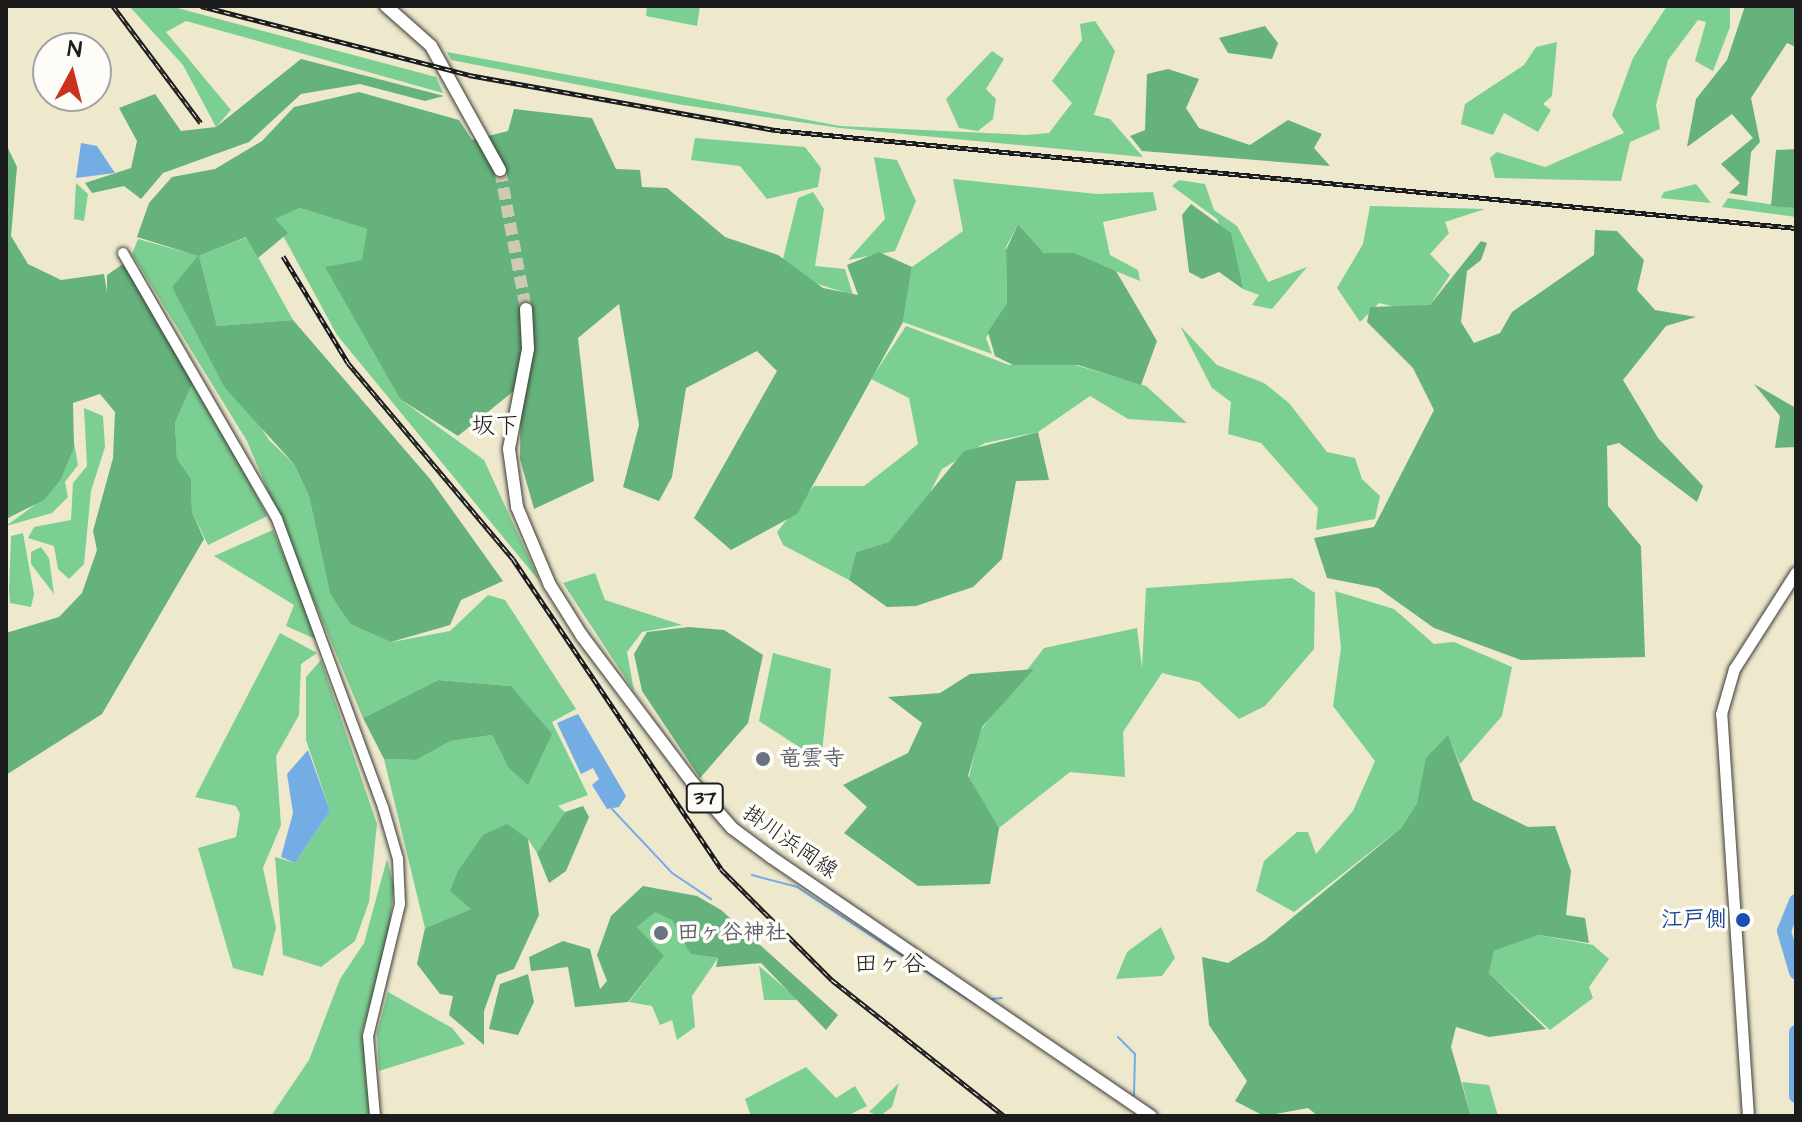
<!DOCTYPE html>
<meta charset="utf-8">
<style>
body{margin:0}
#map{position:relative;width:1802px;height:1122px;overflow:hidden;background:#eee8cd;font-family:"Architects Daughter","Klee One",sans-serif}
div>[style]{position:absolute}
.green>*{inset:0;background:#7ccf92}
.forest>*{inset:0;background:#65b27c}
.water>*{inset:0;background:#73ade4}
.stream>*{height:2px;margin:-1px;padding:0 1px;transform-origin:1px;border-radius:1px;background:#73ade4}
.river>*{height:14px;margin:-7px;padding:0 7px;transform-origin:7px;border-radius:7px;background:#73ade4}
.primary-tunnel>*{height:12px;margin-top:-6px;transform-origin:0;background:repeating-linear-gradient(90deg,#cec9b2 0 12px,transparent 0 18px)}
.roads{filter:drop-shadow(0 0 2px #3c3b37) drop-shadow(0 0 2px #3c3b37)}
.tertiary>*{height:10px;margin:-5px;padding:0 5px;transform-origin:5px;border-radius:5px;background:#fff}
.secondary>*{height:11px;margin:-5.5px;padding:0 5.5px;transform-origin:5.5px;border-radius:5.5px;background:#fff}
.primary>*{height:12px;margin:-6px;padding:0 6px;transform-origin:6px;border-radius:6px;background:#fff}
.rail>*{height:5px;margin-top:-2.5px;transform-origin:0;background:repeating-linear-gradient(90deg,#fdfcf7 0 6px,#1c1c1c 0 12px);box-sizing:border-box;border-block:2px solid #1c1c1c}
.dots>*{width:22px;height:22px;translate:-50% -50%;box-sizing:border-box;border:4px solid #fdfcf7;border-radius:50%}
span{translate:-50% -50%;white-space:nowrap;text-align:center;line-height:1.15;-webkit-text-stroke:7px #fdfcf7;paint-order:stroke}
.shield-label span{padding:2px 6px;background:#fdfcf7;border:2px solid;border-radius:6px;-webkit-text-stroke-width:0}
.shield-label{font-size:20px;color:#1c1c1c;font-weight:700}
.worship-label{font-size:22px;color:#5b616d;font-weight:700}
.left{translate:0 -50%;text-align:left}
.street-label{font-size:22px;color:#1c1c1c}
.transit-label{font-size:22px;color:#164399;font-weight:700}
.right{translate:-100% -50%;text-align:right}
.neighbourhood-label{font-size:24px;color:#1c1c1c}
.frame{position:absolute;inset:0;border:8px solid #1c1c1c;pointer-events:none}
.north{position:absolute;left:32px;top:32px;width:80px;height:80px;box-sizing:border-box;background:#fdfcf7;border:2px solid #a3a29f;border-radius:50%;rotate:7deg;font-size:22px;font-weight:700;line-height:32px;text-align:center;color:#1c1c1c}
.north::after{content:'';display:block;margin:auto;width:28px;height:36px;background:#c8321e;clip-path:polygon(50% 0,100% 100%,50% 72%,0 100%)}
</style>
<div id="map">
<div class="green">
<div style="clip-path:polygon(129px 6px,170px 6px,436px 77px,443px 93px,186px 21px,166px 32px,231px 110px,216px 127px,183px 65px)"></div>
<div style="clip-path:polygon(647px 6px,700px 6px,697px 26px,646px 16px)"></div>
<div style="clip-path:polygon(1667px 6px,1730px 6px,1730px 27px,1713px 71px,1695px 61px,1706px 22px,1698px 20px,1668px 60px,1656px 105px,1660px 129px,1630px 142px,1621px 181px,1495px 178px,1490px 158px,1497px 152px,1545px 167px,1624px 133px,1612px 115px,1633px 58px)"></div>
<div style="clip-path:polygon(1095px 21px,1115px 51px,1094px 115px,1110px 119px,1143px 157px,840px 128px,683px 105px,451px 60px,447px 52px,840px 126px,1027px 135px,1049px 133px,1072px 103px,1052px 81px,1082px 40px,1080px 24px)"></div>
<div style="clip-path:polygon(1557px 42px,1552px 96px,1543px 104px,1551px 110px,1538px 132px,1504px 113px,1493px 135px,1461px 124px,1465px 104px,1524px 65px,1536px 47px)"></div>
<div style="clip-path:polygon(992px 51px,1004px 59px,986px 89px,996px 99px,993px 119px,978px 131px,959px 128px,946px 99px)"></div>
<div style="clip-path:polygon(695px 138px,805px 147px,821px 168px,818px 187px,767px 199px,740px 166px,691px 160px)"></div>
<div style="clip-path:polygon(874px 157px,897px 160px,916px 201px,895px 251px,848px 260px,885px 219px)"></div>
<div style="clip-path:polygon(953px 179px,1097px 194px,1153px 192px,1157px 210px,1103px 222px,1110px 255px,1138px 270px,1140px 281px,1074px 254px,1044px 253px,1018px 224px,1006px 247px,1007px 303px,986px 338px,992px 354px,903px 322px,912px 267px,963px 231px)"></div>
<div style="clip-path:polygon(1179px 180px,1205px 184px,1214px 210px,1237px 226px,1268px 282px,1307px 267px,1272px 309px,1252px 305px,1259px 295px,1243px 289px,1217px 219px,1172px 186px)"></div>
<div style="clip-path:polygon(76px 183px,88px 194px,84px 221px,74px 219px)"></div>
<div style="clip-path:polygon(1696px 184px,1711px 203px,1661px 198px,1664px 192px)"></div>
<div style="clip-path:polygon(813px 192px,824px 209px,815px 266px,845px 269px,853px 295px,811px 282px,783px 259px,798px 198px)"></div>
<div style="clip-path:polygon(1728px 198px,1796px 208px,1796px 217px,1722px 207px)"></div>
<div style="clip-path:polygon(1370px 206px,1485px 209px,1445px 222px,1449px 233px,1430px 254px,1450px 275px,1430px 305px,1408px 310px,1379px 303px,1360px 322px,1337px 288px,1363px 244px)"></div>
<div style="clip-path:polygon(300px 208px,367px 229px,363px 260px,326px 268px,400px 399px,484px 460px,540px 582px,337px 335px,274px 219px)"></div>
<div style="clip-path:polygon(247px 237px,293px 320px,217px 326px,199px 257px,172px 287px,269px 440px,294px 464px,309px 496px,330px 594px,350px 624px,392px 642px,450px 631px,488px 595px,505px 600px,576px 709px,552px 722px,588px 795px,558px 806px,565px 812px,537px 853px,528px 839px,471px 909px,425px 928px,384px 759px,416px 760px,451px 741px,492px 735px,508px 767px,511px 686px,440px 680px,363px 718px,247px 441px,132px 254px,138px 239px,199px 256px)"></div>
<div style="clip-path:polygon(906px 326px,1009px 365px,1072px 364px,1146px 386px,1187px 423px,1128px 419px,1090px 396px,1038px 432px,985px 443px,942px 469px,924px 504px,889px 542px,856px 552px,849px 580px,783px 545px,777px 532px,814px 486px,864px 486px,918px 444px,909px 398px,871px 379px)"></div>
<div style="clip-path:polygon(1180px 326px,1217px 365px,1264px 383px,1289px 403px,1327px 452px,1355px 458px,1362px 479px,1380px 496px,1375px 519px,1316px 530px,1318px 508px,1261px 443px,1228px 434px,1231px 402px,1212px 388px)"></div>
<div style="clip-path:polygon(195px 378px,267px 516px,208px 545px,192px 512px,191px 479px,177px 458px,175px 423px)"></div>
<div style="clip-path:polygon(84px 408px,103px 416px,105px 447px,91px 491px,84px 564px,69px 579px,58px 569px,54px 546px,28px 538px,34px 527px,71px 520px,73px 483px,87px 466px)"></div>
<div style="clip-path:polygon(73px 437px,78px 465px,65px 482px,68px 497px,52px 513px,6px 526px,36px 504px)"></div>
<div style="clip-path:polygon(273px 530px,320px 641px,286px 626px,294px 605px,214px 556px)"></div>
<div style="clip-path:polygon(23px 533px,34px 594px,31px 607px,10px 603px,9px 591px,11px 536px)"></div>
<div style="clip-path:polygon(41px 547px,49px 558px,54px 594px,31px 564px,31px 552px)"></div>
<div style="clip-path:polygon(595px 573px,605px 600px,682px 625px,642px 632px,627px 652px,634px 691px,563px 583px)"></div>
<div style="clip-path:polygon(1292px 578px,1315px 593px,1314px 649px,1265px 706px,1239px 719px,1199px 682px,1162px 673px,1123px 732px,1125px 777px,1070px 772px,999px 828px,968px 781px,980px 731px,1044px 648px,1137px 628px,1142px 668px,1146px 588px)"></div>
<div style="clip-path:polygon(1335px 591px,1394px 609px,1434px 644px,1454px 642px,1512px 667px,1502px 716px,1460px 764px,1448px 736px,1427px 758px,1417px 803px,1401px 828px,1294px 912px,1256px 891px,1264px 861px,1297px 832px,1308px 832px,1316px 854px,1353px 811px,1375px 761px,1333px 706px,1341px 648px)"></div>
<div style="clip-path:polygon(280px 633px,317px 653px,301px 664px,299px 715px,276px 756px,281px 825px,263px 868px,276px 928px,263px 976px,233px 968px,198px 848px,236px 837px,240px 814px,236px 806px,195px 797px)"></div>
<div style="clip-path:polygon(773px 653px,831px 669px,821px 761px,759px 721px)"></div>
<div style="clip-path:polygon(321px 660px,377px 824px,369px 902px,355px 941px,321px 967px,283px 955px,275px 857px,295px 863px,330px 811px,306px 740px,306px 677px)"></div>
<div style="clip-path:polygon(387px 859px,394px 887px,387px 947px,362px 1032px,372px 1116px,271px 1116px,309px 1060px,340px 979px,364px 943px)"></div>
<div style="clip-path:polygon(655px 911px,672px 919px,690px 954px,718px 958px,692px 996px,695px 1027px,677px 1040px,672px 1020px,660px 1025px,652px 1006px,629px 1002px,663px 957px,637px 927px)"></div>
<div style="clip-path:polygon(1161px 927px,1175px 958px,1162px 976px,1116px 979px,1127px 952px)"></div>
<div style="clip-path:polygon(1539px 935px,1593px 945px,1609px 959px,1589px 987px,1593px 998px,1550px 1030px,1489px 973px,1494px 951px)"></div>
<div style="clip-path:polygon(759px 966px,799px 1000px,764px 1000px)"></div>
<div style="clip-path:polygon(388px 992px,452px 1028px,465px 1044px,379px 1071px,377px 1033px)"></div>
<div style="clip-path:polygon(806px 1067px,836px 1098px,855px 1086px,867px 1106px,847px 1116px,751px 1116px,745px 1099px)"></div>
<div style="clip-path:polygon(1462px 1082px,1489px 1085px,1498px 1116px,1471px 1116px)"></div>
<div style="clip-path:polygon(899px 1083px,892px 1107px,880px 1116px,869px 1112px)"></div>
</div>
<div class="forest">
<div style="clip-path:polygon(1745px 6px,1796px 6px,1796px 47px,1787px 43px,1751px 98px,1760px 142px,1751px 152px,1747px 196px,1729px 193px,1740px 183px,1721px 164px,1753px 138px,1732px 114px,1687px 147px,1696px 99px,1727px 60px)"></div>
<div style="clip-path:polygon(1265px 26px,1278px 43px,1272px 59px,1228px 53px,1219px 38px)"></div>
<div style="clip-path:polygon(301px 59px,444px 96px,425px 101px,360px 84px,301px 94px,249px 142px,163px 173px,141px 199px,124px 186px,92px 193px,85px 183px,131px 168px,137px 141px,119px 108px,155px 94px,181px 131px,216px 127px)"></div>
<div style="clip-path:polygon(1168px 69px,1199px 79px,1186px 108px,1199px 128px,1250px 145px,1288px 120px,1322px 134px,1314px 148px,1330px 166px,1142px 151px,1130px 136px,1145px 130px,1147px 74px)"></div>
<div style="clip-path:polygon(359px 92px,459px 120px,472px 140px,508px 131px,514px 109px,592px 118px,616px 169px,640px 170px,642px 187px,667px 188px,725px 237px,778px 255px,823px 288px,858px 295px,847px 265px,879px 252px,912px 267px,903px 322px,797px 514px,731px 550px,694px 518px,777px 371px,757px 351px,686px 388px,672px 477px,659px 501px,623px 487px,639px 425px,619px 304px,578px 338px,594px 481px,534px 509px,520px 459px,521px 385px,458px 436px,400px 399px,325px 267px,362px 260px,367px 229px,300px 208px,275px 219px,288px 233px,258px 258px,246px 237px,199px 256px,217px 326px,293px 320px,430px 479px,503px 581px,461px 600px,450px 625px,391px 642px,350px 624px,330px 594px,309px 496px,294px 464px,225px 388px,172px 287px,198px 256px,137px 237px,149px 203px,172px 177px,215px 169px,262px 141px,294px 107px)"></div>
<div style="clip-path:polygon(6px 144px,17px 167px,11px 236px,28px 264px,61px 280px,104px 274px,107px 292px,107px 275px,123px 264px,195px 378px,175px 423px,177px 458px,191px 479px,192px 512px,204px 539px,102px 714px,6px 775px,6px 633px,59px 617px,82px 593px,97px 550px,93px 531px,113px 458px,115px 412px,100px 394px,73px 403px,74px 447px,61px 479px,44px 500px,6px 519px)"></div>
<div style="clip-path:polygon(1796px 149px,1796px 208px,1771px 206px,1776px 150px)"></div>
<div style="clip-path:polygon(1191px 204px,1231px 233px,1243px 289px,1219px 272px,1202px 279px,1189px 272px,1182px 215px)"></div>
<div style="clip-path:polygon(1018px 224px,1044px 253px,1074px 253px,1116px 271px,1157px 341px,1141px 385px,1078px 365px,1013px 365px,995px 356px,988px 332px,1007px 303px,1006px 250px)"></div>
<div style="clip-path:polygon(1595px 230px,1617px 231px,1644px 260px,1637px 290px,1655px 310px,1696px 317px,1666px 326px,1623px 380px,1658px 438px,1703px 486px,1697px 502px,1619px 443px,1607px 446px,1608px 506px,1641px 546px,1645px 657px,1521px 660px,1434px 628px,1378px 588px,1327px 578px,1314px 538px,1374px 527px,1434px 410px,1413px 368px,1367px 322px,1370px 307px,1430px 305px,1481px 241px,1487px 243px,1481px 260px,1467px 271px,1461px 322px,1474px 343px,1500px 333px,1512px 312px,1594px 255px)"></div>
<div style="clip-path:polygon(1754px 384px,1796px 408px,1796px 447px,1775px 448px,1780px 416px)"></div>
<div style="clip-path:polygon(1038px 432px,1049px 480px,1016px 481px,1002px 559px,973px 587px,916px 606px,887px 607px,849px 580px,856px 552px,889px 542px,964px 451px)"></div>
<div style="clip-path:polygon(689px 627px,724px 630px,763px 655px,748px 723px,700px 778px,642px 691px,634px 654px,647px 632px)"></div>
<div style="clip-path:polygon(1034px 669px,982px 727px,968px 776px,999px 828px,990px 884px,918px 886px,844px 833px,867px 807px,843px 785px,908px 753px,922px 723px,888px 697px,940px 693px,970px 674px)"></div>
<div style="clip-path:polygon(439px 680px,511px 686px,552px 734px,528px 785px,508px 767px,492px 735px,451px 741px,416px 760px,384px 759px,363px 718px)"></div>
<div style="clip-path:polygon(1448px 735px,1473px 800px,1528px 827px,1555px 826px,1571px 871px,1566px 915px,1585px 918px,1589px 943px,1539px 935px,1494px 951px,1489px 973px,1546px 1029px,1489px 1037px,1456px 1027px,1451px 1047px,1471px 1116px,1318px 1116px,1308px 1108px,1264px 1116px,1235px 1101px,1247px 1081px,1209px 1025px,1202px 957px,1228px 963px,1265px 940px,1401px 828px,1417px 803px,1426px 758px)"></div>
<div style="clip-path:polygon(583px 806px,589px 817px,566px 871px,549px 883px,537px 853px,565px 812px)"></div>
<div style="clip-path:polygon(507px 824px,528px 839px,539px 915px,514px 969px,497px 975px,484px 1011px,484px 1045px,449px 1015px,453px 996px,440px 994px,417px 964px,425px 928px,471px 909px,450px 891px,458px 871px,483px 835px)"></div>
<div style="clip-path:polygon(643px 886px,697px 896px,721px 910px,838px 1015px,826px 1030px,761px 963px,716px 967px,718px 958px,690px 954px,672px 920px,655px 912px,637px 927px,664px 956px,628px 1002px,575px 1007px,568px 967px,531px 971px,529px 957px,563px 941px,590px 949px,600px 989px,607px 981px,597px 955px,611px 916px)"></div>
<div style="clip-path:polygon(528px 974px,534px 1002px,518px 1035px,489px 1029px,500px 984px)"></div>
</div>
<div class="water">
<div style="clip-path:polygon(81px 143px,97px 146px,115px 173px,76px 178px)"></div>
<div style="clip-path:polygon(578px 714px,626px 796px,619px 807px,607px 809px,592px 785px,599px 779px,593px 768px,581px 774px,557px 723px)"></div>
<div style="clip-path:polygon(308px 750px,330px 811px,295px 863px,281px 857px,293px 813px,287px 774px)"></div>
</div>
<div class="stream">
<div style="left:612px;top:809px;width:88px;rotate:46.8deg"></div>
<div style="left:672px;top:873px;width:47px;rotate:33.7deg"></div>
<div style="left:752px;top:875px;width:47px;rotate:14.9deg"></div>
<div style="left:797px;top:887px;width:214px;rotate:33.2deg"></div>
<div style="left:992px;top:999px;width:10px;rotate:-6deg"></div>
<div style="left:1118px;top:1037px;width:24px;rotate:45deg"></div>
<div style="left:1135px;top:1054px;width:41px;rotate:91.4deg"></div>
<div style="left:1134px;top:1116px;width:2px;rotate:-90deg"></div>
</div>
<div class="river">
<div style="left:1796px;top:901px;width:32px;rotate:112deg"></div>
<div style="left:1784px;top:931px;width:43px;rotate:73.7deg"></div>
<div style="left:1796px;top:1032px;width:64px;rotate:90deg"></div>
</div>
<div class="primary-tunnel">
<div style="left:500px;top:170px;width:141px;rotate:79.4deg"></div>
</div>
<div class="roads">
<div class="tertiary">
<div style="left:123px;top:253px;width:307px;rotate:59.9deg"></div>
<div style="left:277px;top:519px;width:307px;rotate:69.8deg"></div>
<div style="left:383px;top:807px;width:54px;rotate:73.9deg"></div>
<div style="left:398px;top:859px;width:45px;rotate:87.5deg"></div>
<div style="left:400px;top:904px;width:136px;rotate:103.6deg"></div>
<div style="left:368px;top:1036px;width:80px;rotate:85deg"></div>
</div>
<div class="secondary">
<div style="left:1748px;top:1116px;width:403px;rotate:-93.8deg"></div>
<div style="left:1721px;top:714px;width:47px;rotate:-73.9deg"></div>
<div style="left:1734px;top:669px;width:115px;rotate:-57.4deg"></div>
</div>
<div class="primary">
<div style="left:386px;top:6px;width:60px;rotate:41.6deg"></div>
<div style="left:431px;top:46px;width:142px;rotate:60.9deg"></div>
<div style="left:526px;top:309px;width:40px;rotate:87.1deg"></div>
<div style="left:528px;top:349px;width:102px;rotate:100.8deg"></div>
<div style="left:509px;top:449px;width:59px;rotate:82.1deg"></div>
<div style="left:517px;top:507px;width:85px;rotate:67.1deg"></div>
<div style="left:550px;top:585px;width:60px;rotate:57.9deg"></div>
<div style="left:582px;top:636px;width:183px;rotate:53deg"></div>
<div style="left:692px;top:782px;width:61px;rotate:49deg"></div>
<div style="left:732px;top:828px;width:49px;rotate:36.6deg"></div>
<div style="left:771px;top:857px;width:460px;rotate:34.3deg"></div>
</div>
</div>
<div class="rail">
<div style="left:113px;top:6px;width:146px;rotate:53.1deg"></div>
<div style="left:201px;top:6px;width:277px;rotate:14.4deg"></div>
<div style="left:469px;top:75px;width:311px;rotate:10.2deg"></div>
<div style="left:775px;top:130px;width:1026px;rotate:5.48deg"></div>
<div style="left:283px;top:256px;width:125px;rotate:58.7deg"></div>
<div style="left:348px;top:363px;width:256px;rotate:49.9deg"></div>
<div style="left:513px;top:559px;width:373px;rotate:56.1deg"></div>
<div style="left:721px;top:869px;width:157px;rotate:45deg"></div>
<div style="left:832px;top:980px;width:219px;rotate:38.3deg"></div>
</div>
<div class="dots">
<div style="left:763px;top:759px;background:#6b7280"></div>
<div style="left:1743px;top:920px;background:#1a4fb4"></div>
<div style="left:661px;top:933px;background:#6b7280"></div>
</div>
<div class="shield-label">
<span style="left:705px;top:798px">37</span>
</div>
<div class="worship-label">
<span class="left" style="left:779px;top:759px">竜雲寺</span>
<span class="left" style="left:677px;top:933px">田ヶ谷神社</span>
</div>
<div class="street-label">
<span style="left:790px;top:842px;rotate:35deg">掛川浜岡線</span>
</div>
<div class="transit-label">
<span class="right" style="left:1727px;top:920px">江戸側</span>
</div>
<div class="neighbourhood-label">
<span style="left:495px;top:427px">坂下</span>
<span style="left:890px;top:965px">田ヶ谷</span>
</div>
<div class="frame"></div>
<div class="north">N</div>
</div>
